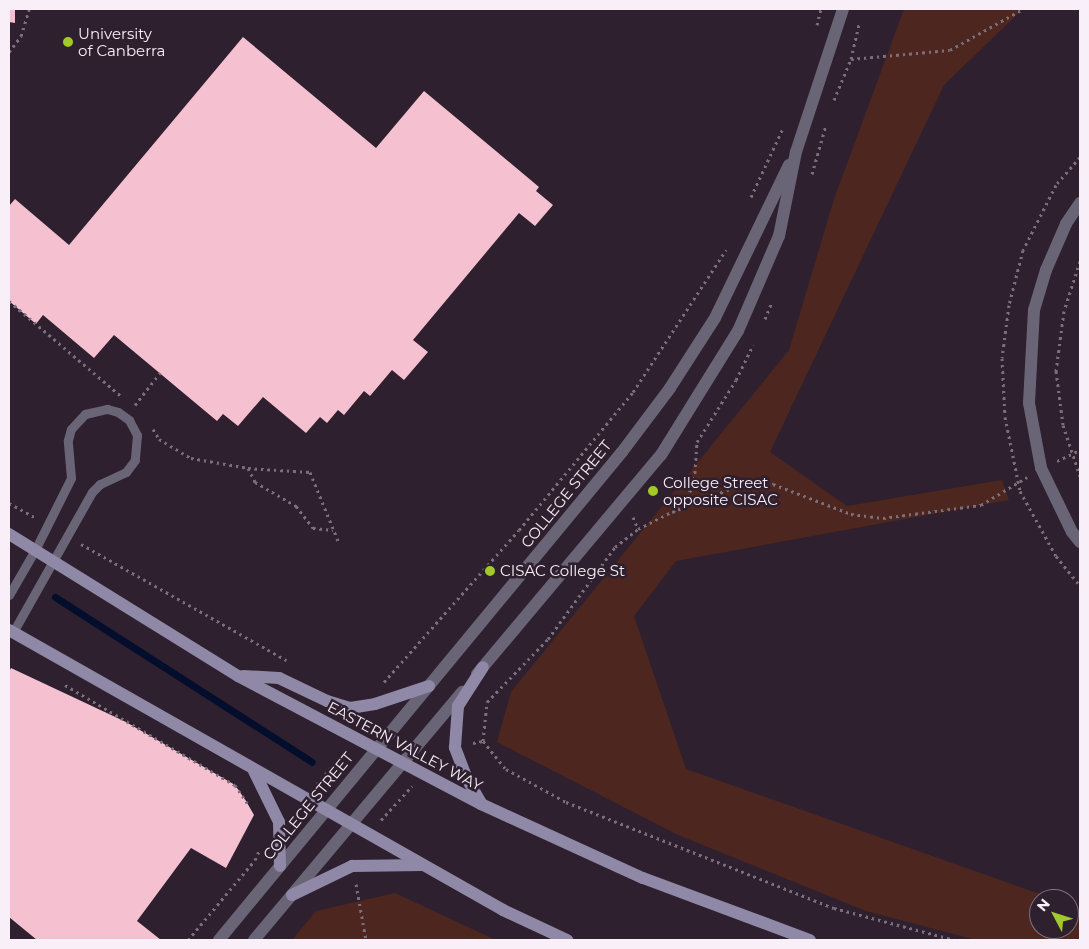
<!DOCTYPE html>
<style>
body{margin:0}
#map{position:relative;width:1089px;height:949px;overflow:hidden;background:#2e202e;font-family:Montserrat,sans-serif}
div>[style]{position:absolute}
.green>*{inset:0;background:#4d2620}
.stream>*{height:7px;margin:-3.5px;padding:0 3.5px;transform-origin:3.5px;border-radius:3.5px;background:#030d2c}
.building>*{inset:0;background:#f5c0d0}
.path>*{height:3px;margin-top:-1.5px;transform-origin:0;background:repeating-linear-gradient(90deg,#7b6f7b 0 2.5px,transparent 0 6.5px)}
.service>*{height:9px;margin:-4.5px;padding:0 4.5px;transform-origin:4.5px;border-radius:4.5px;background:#696577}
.tertiary>*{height:12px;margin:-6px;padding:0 6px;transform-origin:6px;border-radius:6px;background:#696577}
.secondary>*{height:12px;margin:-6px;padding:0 6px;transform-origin:6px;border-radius:6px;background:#8f88a6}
.dots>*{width:14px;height:14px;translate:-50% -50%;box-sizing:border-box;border:2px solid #2e202e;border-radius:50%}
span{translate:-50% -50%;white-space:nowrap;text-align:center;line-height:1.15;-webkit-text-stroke:5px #2e202e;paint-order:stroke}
.poi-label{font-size:15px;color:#f9eff9}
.left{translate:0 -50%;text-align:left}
.street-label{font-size:15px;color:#f9eff9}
.frame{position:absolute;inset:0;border:10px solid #f9eff9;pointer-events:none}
.north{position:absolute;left:1029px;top:889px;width:50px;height:50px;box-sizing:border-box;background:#2e202e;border:1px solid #7f737f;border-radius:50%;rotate:310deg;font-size:14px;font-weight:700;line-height:20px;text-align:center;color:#f9eff9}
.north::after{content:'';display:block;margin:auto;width:18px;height:22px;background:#a1c92a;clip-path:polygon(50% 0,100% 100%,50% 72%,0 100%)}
</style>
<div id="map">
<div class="green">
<div style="clip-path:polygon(904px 9px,1023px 9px,944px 85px,770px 452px,847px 506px,1002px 480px,1009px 500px,676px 561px,634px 616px,686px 769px,1054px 899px,1039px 899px,1039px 929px,1069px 929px,1069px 904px,1080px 908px,1080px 940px,976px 940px,866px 911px,678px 835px,497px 742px,511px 692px,789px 350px,834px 199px)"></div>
<div style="clip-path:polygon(395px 893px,496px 940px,292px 940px,316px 911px)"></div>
</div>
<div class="stream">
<div style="left:55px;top:597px;width:305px;rotate:32.7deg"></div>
</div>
<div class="building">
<div style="clip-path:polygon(9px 9px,15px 9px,15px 23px,9px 22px)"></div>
<div style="clip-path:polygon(243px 37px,376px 148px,424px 91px,539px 187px,536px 191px,553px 205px,535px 226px,519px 213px,413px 340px,428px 352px,404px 380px,392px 370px,370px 396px,364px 391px,344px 415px,338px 410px,327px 423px,320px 417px,306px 433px,263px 397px,238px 426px,223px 414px,217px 421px,114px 335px,94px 358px,43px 315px,36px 324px,9px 301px,9px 206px,15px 199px,69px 245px)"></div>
<div style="clip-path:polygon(11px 668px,126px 722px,235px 785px,246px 801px,254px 815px,226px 868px,191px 848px,137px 921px,161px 940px,37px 940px,9px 917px,9px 672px)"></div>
</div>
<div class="path">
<div style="left:817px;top:25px;width:16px;rotate:-76deg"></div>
<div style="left:9px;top:52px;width:20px;rotate:-53deg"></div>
<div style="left:21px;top:36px;width:28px;rotate:-73deg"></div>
<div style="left:851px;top:59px;width:99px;rotate:-5.2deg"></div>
<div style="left:950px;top:50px;width:84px;rotate:-29.3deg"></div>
<div style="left:834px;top:100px;width:44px;rotate:-67.5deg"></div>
<div style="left:851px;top:59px;width:37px;rotate:-77deg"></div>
<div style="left:1080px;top:157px;width:37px;rotate:131deg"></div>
<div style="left:1056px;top:185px;width:73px;rotate:116.9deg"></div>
<div style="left:1023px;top:250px;width:57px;rotate:104.3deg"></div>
<div style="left:1009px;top:305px;width:53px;rotate:97.5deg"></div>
<div style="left:1002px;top:358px;width:59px;rotate:87.1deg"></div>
<div style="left:1005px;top:417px;width:76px;rotate:78.5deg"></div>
<div style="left:1020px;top:491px;width:74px;rotate:61deg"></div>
<div style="left:1056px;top:556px;width:38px;rotate:51deg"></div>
<div style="left:812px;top:174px;width:51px;rotate:-74.1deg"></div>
<div style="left:751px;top:197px;width:76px;rotate:-65.1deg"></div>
<div style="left:1080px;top:261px;width:52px;rotate:107.7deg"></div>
<div style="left:1064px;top:311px;width:61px;rotate:97.6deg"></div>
<div style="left:1056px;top:371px;width:54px;rotate:82.6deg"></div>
<div style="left:1063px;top:425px;width:54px;rotate:71.6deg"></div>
<div style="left:9px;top:301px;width:147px;rotate:40.3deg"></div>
<div style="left:765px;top:319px;width:16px;rotate:-68deg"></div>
<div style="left:135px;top:405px;width:41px;rotate:-52deg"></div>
<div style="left:153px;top:429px;width:12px;rotate:59deg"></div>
<div style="left:159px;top:439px;width:37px;rotate:31deg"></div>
<div style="left:191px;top:458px;width:58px;rotate:10deg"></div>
<div style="left:248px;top:468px;width:16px;rotate:63deg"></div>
<div style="left:255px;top:482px;width:48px;rotate:30.3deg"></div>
<div style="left:296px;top:506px;width:28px;rotate:52deg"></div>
<div style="left:313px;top:528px;width:20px;rotate:6deg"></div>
<div style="left:1057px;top:461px;width:25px;rotate:-26deg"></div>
<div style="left:248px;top:468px;width:62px;rotate:3.7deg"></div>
<div style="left:310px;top:472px;width:77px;rotate:67.8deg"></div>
<div style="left:9px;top:503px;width:29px;rotate:29deg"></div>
<div style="left:673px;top:512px;width:33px;rotate:-51deg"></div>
<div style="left:694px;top:486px;width:44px;rotate:-86.1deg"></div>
<div style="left:697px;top:442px;width:73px;rotate:-57.8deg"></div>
<div style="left:736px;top:380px;width:39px;rotate:-64deg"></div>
<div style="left:633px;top:517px;width:13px;rotate:67deg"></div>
<div style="left:81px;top:544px;width:236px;rotate:29.5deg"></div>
<div style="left:384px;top:682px;width:203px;rotate:-48.4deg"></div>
<div style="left:519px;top:530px;width:179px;rotate:-50.4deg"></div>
<div style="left:633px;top:392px;width:170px;rotate:-56.8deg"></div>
<div style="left:65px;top:685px;width:197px;rotate:30.5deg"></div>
<div style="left:235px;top:785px;width:22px;rotate:56deg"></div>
<div style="left:483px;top:741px;width:36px;rotate:51deg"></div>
<div style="left:506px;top:769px;width:68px;rotate:28.8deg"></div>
<div style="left:566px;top:802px;width:288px;rotate:21.6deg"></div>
<div style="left:834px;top:908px;width:125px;rotate:14.8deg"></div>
<div style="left:473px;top:743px;width:10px;rotate:-11deg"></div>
<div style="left:483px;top:741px;width:39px;rotate:-84deg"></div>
<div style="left:487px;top:702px;width:88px;rotate:-45.9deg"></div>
<div style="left:548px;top:639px;width:114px;rotate:-53.9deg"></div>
<div style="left:615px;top:547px;width:29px;rotate:-38deg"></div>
<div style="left:638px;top:529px;width:38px;rotate:-27deg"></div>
<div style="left:672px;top:512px;width:73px;rotate:-21.7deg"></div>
<div style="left:740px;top:485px;width:33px;rotate:-2deg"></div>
<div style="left:773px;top:484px;width:84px;rotate:21deg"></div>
<div style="left:851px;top:514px;width:32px;rotate:7deg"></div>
<div style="left:883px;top:518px;width:99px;rotate:-7.6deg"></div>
<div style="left:981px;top:505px;width:54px;rotate:-31.3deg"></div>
<div style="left:317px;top:784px;width:43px;rotate:-49.7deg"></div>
<div style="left:381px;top:820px;width:46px;rotate:-47.6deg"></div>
<div style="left:356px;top:884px;width:57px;rotate:79.9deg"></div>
<div style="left:188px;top:940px;width:104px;rotate:-50.1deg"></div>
<div style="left:255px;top:860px;width:12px;rotate:-66deg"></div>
</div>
<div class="service">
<div style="left:9px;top:595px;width:52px;rotate:-60deg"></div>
<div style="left:35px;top:550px;width:80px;rotate:-63.4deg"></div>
<div style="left:71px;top:478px;width:38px;rotate:-95deg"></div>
<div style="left:68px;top:440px;width:11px;rotate:-75deg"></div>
<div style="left:71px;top:429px;width:21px;rotate:-47deg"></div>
<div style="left:85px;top:414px;width:23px;rotate:-13deg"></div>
<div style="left:107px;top:409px;width:11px;rotate:15deg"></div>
<div style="left:118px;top:412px;width:14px;rotate:36deg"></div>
<div style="left:129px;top:420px;width:17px;rotate:62deg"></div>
<div style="left:137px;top:435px;width:25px;rotate:95deg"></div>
<div style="left:135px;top:460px;width:15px;rotate:127deg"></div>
<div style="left:126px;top:472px;width:29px;rotate:155deg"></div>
<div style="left:100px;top:484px;width:11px;rotate:135deg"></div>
<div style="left:92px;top:492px;width:161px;rotate:119.4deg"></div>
</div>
<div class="tertiary">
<div style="left:1080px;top:203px;width:25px;rotate:124deg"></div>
<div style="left:1066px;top:224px;width:50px;rotate:113.5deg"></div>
<div style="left:1046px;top:270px;width:42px;rotate:106.7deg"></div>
<div style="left:1034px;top:310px;width:93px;rotate:93.1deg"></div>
<div style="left:1029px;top:403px;width:66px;rotate:79.5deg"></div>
<div style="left:1041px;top:468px;width:71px;rotate:64.2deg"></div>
<div style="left:1072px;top:532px;width:13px;rotate:51deg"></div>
<div style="left:477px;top:674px;width:286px;rotate:-50deg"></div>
<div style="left:661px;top:455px;width:146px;rotate:-58.2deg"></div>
<div style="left:738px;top:331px;width:103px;rotate:-66.7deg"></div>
<div style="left:779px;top:236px;width:86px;rotate:-78.6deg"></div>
<div style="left:796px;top:152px;width:151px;rotate:-71.8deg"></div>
<div style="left:219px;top:940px;width:633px;rotate:-50.45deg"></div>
<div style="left:622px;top:452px;width:80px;rotate:-53.1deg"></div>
<div style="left:670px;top:388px;width:83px;rotate:-57.3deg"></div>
<div style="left:715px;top:318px;width:170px;rotate:-64.2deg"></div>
<div style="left:254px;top:940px;width:324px;rotate:-50deg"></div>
</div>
<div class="secondary">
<div style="left:9px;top:534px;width:269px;rotate:31.8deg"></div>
<div style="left:238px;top:676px;width:275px;rotate:27.8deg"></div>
<div style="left:481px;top:804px;width:178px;rotate:24.6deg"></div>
<div style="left:643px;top:878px;width:178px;rotate:20.4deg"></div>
<div style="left:9px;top:630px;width:568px;rotate:29.54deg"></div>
<div style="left:503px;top:910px;width:71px;rotate:25.1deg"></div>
<div style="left:243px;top:676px;width:36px;rotate:3deg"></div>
<div style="left:279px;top:678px;width:53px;rotate:25.6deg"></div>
<div style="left:327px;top:701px;width:24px;rotate:17deg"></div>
<div style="left:350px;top:708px;width:25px;rotate:-9deg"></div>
<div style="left:375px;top:704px;width:57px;rotate:-18.4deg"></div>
<div style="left:254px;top:771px;width:57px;rotate:63.9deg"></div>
<div style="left:279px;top:822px;width:44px;rotate:88.7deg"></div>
<div style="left:481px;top:803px;width:28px;rotate:-120deg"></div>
<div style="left:467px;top:779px;width:34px;rotate:-111deg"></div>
<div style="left:455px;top:747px;width:41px;rotate:-85.8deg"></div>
<div style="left:458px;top:706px;width:46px;rotate:-57.3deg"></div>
<div style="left:292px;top:895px;width:67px;rotate:-25.8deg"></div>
<div style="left:352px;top:866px;width:70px;rotate:-0.8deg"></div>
</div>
<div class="dots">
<div style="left:68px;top:42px;background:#a1c92a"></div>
<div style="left:653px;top:491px;background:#a1c92a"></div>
<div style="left:490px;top:571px;background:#a1c92a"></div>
</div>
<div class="poi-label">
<span class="left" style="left:78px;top:42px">University<br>of Canberra</span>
<span class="left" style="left:663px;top:491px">College Street<br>opposite CISAC</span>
<span class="left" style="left:500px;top:571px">CISAC College St</span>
</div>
<div class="street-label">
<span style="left:566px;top:494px;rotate:-51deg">COLLEGE STREET</span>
<span style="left:405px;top:746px;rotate:28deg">EASTERN VALLEY WAY</span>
<span style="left:308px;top:806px;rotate:-51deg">COLLEGE STREET</span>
</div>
<div class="frame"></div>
<div class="north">N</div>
</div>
